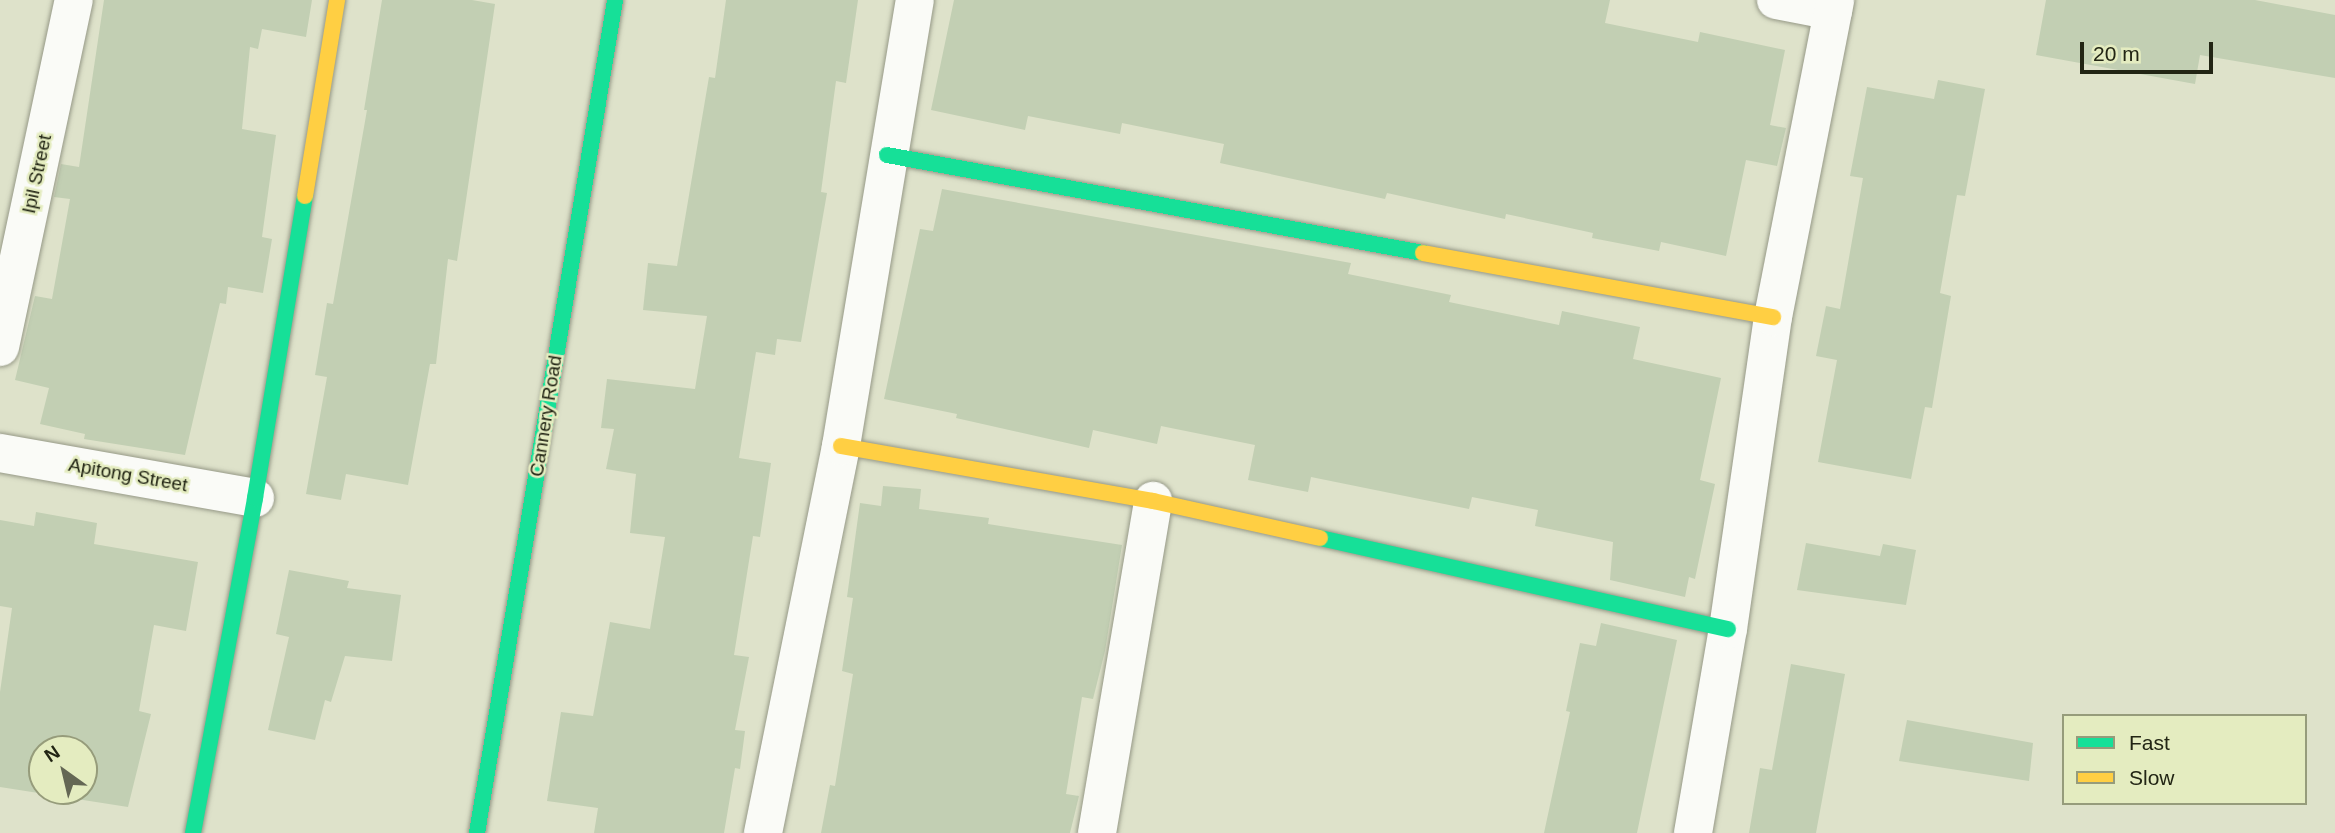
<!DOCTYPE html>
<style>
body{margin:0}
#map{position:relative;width:2335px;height:833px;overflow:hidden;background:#dee2ca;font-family:Arial,sans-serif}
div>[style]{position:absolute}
.building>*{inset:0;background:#c2cfb3}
.roads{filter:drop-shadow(0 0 2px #969987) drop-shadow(0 0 2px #969987)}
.street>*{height:38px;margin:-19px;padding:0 19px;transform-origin:19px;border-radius:19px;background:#fafbf7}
.fast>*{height:16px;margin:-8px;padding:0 8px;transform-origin:8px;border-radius:8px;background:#16e098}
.slow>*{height:16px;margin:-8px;padding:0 8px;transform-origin:8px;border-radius:8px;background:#ffcf43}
span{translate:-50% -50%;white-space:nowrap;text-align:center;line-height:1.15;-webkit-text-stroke:5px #e4ecc0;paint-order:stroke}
.street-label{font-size:19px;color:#222514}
.legend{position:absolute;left:2062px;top:714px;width:245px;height:91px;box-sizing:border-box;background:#e4ecc0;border:2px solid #969c7b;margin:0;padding:9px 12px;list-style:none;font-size:21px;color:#222514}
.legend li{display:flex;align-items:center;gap:14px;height:35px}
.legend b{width:35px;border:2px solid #969c7b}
.north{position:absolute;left:28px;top:735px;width:70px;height:70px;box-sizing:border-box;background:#e4ecc0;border:2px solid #969c7b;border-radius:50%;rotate:326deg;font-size:19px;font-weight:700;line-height:28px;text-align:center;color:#222514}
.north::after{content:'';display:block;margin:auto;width:24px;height:32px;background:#646754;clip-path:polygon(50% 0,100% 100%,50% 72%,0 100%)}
.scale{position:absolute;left:2080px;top:42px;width:133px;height:32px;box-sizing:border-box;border:4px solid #222514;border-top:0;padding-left:9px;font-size:21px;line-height:24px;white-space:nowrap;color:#222514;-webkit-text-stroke:5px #e4ecc0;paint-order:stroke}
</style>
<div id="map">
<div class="building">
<div style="clip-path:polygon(104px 0,312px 0,306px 37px,262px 29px,258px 49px,250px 47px,242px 129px,276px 135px,262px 237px,272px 239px,263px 293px,228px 287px,226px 304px,220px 303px,185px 455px,84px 439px,85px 434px,40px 424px,49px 388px,15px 380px,35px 296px,52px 299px,70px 199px,54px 197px,61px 164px,79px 167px)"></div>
<div style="clip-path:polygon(382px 0,472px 0,495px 4px,457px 261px,448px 259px,436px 364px,430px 364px,408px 485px,346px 474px,341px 500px,306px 494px,327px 377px,315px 375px,327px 303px,333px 304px,367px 110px,364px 110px)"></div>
<div style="clip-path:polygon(726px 0,858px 0,846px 83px,836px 81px,821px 192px,827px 193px,801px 342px,777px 339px,775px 355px,756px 352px,739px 458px,771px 463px,760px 537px,753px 536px,734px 655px,749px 657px,735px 730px,745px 731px,740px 769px,735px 768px,724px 833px,594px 833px,598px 808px,547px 801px,561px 712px,593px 716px,610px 622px,650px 629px,665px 537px,630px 533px,636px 474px,606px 469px,614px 429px,601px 428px,607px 379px,695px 389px,707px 316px,643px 310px,648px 263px,677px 266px,709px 77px,715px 78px)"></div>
<div style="clip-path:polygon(954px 0,1610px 0,1605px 23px,1698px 42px,1700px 32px,1785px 50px,1770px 125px,1786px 128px,1777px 166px,1746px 160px,1726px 256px,1661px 242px,1659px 251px,1592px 238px,1593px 233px,1506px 214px,1505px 219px,1387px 193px,1385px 199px,1220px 163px,1224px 144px,1122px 123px,1120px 134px,1028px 116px,1025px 130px,931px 110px)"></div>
<div style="clip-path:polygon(2046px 0,2255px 0,2335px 15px,2335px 78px,2200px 55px,2195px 84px,2036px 55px)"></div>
<div style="clip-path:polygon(1938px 80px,1985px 89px,1965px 196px,1957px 195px,1940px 293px,1951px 296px,1932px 408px,1925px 407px,1911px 479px,1818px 462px,1837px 360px,1816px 356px,1826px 306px,1840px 309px,1863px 178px,1850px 176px,1867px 87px,1934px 99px)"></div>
<div style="clip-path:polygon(942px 189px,1351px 263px,1348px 274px,1451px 295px,1449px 302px,1559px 325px,1562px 311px,1640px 327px,1633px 359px,1721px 378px,1700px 480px,1715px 484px,1695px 579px,1689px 577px,1685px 597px,1610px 580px,1613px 542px,1535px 526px,1538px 510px,1472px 497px,1469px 509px,1311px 477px,1308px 492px,1248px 480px,1255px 445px,1161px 426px,1157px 444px,1093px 430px,1089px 448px,956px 418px,957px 414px,884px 399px,920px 229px,933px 231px)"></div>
<div style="clip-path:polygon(883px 486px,921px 489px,919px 509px,989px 518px,988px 524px,1122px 545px,1105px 651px,1093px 699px,1082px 697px,1066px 794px,1079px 796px,1070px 833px,821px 833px,830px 785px,835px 786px,853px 674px,842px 671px,853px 598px,847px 597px,860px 503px,881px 506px)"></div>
<div style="clip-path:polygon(evenodd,36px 512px,97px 523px,94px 544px,198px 562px,186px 631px,154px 625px,139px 711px,151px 714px,128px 807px,0 787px,0 692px,12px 608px,0 606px,0 520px,34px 526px,36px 512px,42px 749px,84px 749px,84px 791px,42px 791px,42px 749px)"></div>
<div style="clip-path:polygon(1806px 543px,1880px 556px,1883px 544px,1916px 550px,1906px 605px,1797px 590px)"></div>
<div style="clip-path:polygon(289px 570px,349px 581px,347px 588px,401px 595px,392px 661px,345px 656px,331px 702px,325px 700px,315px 740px,268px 730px,289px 637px,276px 634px)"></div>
<div style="clip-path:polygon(1601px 623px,1677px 640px,1637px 833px,1544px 833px,1570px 712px,1566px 711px,1580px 643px,1596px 646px)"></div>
<div style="clip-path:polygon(1791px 664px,1845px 674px,1816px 833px,1749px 833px,1760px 768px,1772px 770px)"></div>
<div style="clip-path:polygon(1907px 720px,2033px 743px,2029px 781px,1899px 761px)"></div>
</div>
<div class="roads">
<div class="street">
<div style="left:1776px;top:0;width:58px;rotate:10.9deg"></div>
<div style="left:0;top:347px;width:355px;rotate:-78deg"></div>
<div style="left:0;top:453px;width:259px;rotate:10deg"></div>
<div style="left:763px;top:833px;width:395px;rotate:-78.6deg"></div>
<div style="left:841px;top:446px;width:452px;rotate:-80.6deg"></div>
<div style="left:1097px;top:833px;width:337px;rotate:-80.4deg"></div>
<div style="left:1693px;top:833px;width:207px;rotate:-80.3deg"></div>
<div style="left:1728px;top:629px;width:315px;rotate:-81.8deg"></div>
<div style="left:1773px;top:317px;width:323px;rotate:-78.9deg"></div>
</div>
<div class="fast">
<div style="left:887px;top:155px;width:545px;rotate:10.36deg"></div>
<div style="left:1320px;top:538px;width:418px;rotate:12.6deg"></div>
<div style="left:193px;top:833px;width:341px;rotate:-79.5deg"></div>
<div style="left:255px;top:498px;width:306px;rotate:-80.6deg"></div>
<div style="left:477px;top:833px;width:844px;rotate:-80.59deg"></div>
</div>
<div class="slow">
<div style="left:305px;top:196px;width:199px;rotate:-80.7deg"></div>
<div style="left:1423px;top:253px;width:356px;rotate:10.4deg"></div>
<div style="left:841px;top:446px;width:317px;rotate:10deg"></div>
<div style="left:1153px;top:501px;width:171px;rotate:12.5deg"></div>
</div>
</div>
<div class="street-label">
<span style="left:37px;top:174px;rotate:-78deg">Ipil Street</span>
<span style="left:546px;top:416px;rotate:-81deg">Cannery Road</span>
<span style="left:128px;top:475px;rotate:10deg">Apitong Street</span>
</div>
<ul class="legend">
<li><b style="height:9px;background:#16e098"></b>Fast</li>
<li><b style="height:9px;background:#ffcf43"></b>Slow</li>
</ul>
<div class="north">N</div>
<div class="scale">20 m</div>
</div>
